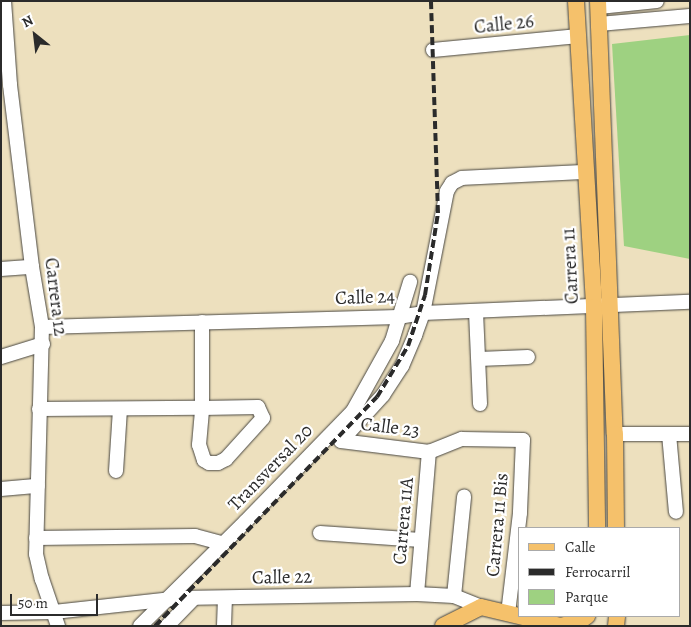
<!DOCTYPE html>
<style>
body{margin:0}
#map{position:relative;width:691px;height:627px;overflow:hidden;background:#ede0be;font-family:Alegreya,serif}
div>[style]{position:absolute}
.green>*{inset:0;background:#9ed181}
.roads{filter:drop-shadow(0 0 1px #484641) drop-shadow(0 0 1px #484641)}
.minor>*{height:14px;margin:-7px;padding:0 7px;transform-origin:7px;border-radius:7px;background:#fff}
.major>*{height:16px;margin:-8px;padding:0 8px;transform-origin:8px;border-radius:8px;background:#f5c16b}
.rail>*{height:4px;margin-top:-2px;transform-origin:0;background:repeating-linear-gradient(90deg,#2b2b2b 0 8px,transparent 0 12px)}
span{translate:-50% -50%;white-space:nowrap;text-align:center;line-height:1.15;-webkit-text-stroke:4.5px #fff;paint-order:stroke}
.street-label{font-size:19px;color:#2b2b2b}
.frame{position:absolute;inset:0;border:2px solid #2b2b2b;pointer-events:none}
.legend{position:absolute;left:518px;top:527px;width:162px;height:90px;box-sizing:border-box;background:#fff;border:1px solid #aaa;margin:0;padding:6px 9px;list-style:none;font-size:15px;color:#2b2b2b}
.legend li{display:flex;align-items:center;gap:10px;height:25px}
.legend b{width:25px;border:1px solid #aaa}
.north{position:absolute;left:10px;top:10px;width:50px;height:50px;-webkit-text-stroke:4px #fff;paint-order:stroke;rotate:331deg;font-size:14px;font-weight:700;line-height:20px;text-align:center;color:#2b2b2b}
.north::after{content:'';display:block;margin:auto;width:18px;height:22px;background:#2b2b2b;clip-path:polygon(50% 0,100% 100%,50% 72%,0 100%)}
.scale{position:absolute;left:10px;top:594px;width:88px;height:22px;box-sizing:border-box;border:2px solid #2b2b2b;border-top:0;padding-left:6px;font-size:15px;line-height:18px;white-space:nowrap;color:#2b2b2b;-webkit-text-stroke:4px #fff;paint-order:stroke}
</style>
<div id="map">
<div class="green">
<div style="clip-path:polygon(690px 35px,690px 259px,624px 246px,612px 44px)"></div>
</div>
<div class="roads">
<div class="minor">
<div style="left:4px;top:1px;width:84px;rotate:85.9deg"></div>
<div style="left:10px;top:85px;width:183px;rotate:83.1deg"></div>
<div style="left:32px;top:267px;width:61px;rotate:80.5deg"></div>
<div style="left:42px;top:327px;width:227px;rotate:91.5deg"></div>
<div style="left:36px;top:554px;width:26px;rotate:77deg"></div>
<div style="left:42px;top:579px;width:50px;rotate:71.2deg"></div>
<div style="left:599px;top:7px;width:58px;rotate:-5.9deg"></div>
<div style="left:599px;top:24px;width:91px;rotate:-5deg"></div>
<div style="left:433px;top:50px;width:146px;rotate:-5.5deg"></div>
<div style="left:1px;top:269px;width:31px;rotate:-4deg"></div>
<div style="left:476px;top:312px;width:92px;rotate:87.5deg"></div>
<div style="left:42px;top:327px;width:356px;rotate:-1.6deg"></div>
<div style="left:398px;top:317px;width:25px;rotate:-9deg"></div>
<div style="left:423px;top:313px;width:267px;rotate:-2.4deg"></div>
<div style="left:1px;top:357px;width:44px;rotate:-17.2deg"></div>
<div style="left:479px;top:359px;width:49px;rotate:-2.3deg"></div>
<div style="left:39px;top:409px;width:163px;rotate:-0.4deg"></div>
<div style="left:202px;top:408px;width:56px;rotate:-1deg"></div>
<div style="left:258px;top:407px;width:12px;rotate:66deg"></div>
<div style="left:263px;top:418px;width:55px;rotate:132.1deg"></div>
<div style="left:226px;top:459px;width:9px;rotate:153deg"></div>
<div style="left:218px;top:463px;width:9px;rotate:180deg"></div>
<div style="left:209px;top:463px;width:6px;rotate:-149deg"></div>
<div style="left:204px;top:460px;width:16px;rotate:-108deg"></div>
<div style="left:199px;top:445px;width:37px;rotate:-85deg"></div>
<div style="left:202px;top:408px;width:86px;rotate:-90deg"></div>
<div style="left:615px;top:434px;width:75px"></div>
<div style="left:669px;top:434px;width:78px;rotate:84.9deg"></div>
<div style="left:341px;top:441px;width:62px;rotate:-47.6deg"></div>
<div style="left:383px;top:395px;width:35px;rotate:-57deg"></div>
<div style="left:402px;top:366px;width:34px;rotate:-67deg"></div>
<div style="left:415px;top:335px;width:23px;rotate:-70deg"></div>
<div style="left:423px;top:313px;width:124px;rotate:-78.9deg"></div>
<div style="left:447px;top:191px;width:9px;rotate:-58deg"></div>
<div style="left:452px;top:183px;width:11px;rotate:-27deg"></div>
<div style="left:462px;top:178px;width:124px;rotate:-2.8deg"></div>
<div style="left:341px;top:441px;width:89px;rotate:7.1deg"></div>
<div style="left:429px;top:452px;width:35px;rotate:-22deg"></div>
<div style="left:462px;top:439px;width:61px;rotate:0.9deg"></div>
<div style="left:523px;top:440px;width:73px;rotate:92.4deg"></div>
<div style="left:520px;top:513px;width:101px;rotate:96.8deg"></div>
<div style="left:116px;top:471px;width:62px;rotate:-86.3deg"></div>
<div style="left:1px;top:489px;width:37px;rotate:-5deg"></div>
<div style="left:320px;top:533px;width:101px;rotate:4deg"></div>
<div style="left:36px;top:538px;width:159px;rotate:-0.7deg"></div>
<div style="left:195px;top:536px;width:28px;rotate:15deg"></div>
<div style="left:417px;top:594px;width:143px;rotate:-85.2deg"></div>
<div style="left:454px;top:596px;width:100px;rotate:-84.2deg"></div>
<div style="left:1px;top:613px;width:53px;rotate:-1.1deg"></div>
<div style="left:54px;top:612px;width:128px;rotate:-6.3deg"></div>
<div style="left:181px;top:598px;width:236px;rotate:-1deg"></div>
<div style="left:417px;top:594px;width:37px;rotate:3deg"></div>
<div style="left:454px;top:596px;width:29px;rotate:22deg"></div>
<div style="left:140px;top:626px;width:149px;rotate:-44.7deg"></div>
<div style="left:246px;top:521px;width:153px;rotate:-45.8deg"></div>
<div style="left:353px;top:411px;width:80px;rotate:-60.9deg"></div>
<div style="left:392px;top:341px;width:62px;rotate:-73deg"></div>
<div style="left:167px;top:626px;width:37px;rotate:-46deg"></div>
<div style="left:224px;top:626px;width:27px;rotate:-88deg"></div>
</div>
<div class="major">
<div style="left:576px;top:1px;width:307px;rotate:86.6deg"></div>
<div style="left:594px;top:307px;width:221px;rotate:89.2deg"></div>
<div style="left:598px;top:1px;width:433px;rotate:87.8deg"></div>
<div style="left:615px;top:434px;width:94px;rotate:89.4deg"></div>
<div style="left:443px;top:626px;width:42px;rotate:-26.6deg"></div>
<div style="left:481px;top:607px;width:82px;rotate:13.4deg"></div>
<div style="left:561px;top:626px;width:20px;rotate:-15deg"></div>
<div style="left:580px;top:621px;width:9px;rotate:-36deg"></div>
<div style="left:616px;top:626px;width:10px;rotate:-84deg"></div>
</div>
</div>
<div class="rail">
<div style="left:155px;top:626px;width:319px;rotate:-45.9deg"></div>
<div style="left:377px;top:397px;width:60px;rotate:-58.7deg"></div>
<div style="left:408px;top:346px;width:54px;rotate:-71.6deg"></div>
<div style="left:425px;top:295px;width:83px;rotate:-81deg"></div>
<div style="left:438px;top:213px;width:212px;rotate:-91.9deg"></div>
</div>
<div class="street-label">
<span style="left:504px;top:25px;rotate:-6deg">Calle 26</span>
<span style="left:571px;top:266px;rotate:-93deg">Carrera 11</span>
<span style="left:55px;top:297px;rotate:83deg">Carrera 12</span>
<span style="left:365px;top:298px;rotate:-2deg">Calle 24</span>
<span style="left:390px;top:428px;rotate:7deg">Calle 23</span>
<span style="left:271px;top:468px;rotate:-46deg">Transversal 20</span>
<span style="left:404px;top:521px;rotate:-85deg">Carrera 11A</span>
<span style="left:498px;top:525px;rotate:-85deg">Carrera 11 Bis</span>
<span style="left:282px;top:578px;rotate:-1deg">Calle 22</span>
</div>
<div class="frame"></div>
<ul class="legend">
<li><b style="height:6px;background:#f5c16b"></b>Calle</li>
<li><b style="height:6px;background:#2b2b2b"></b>Ferrocarril</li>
<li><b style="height:14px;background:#9ed181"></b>Parque</li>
</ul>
<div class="north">N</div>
<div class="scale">50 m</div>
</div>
